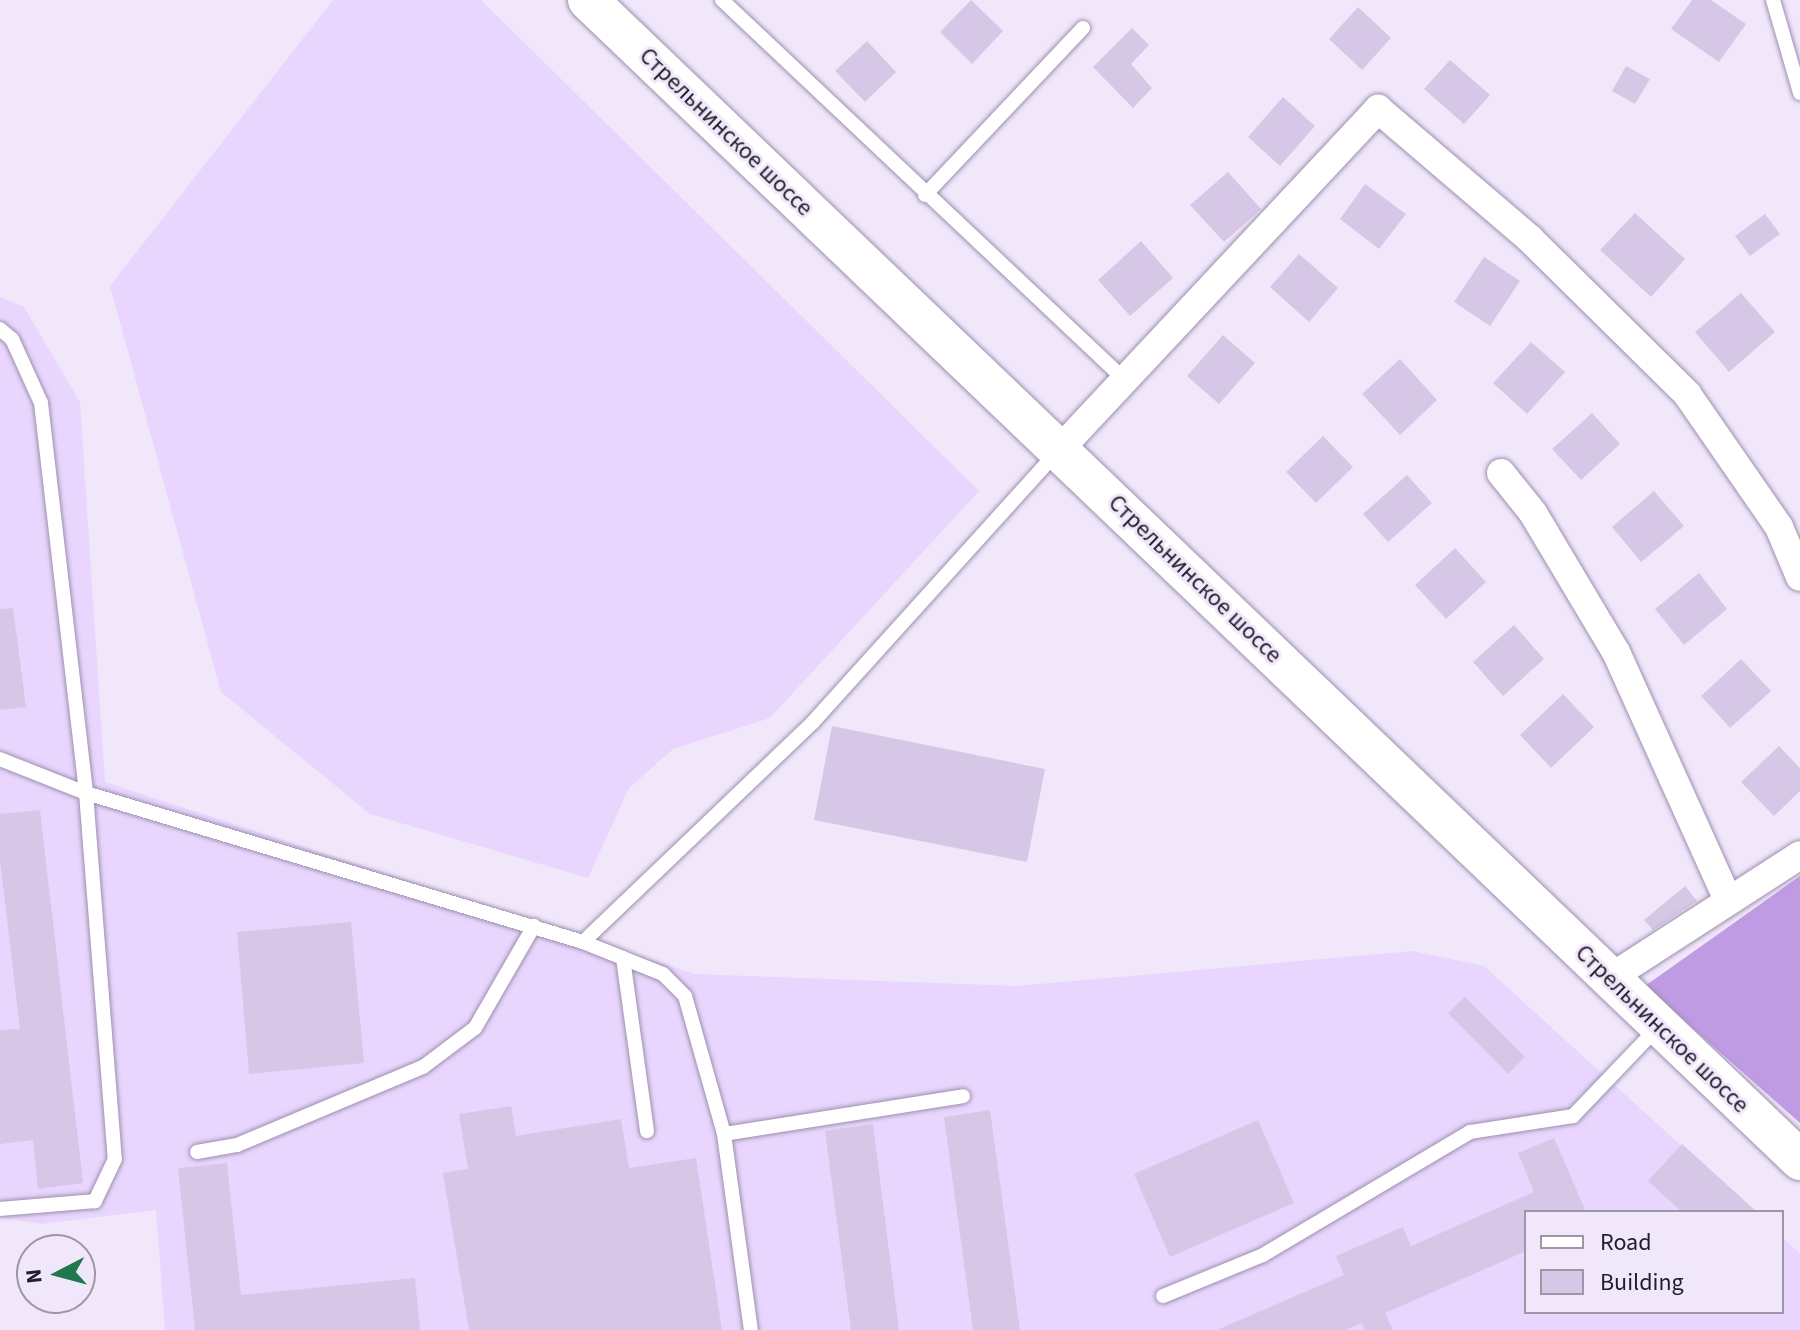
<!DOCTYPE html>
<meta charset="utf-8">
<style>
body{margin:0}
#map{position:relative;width:1800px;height:1330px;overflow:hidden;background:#f1e7fb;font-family:"Source Sans 3",sans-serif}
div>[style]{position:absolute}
.built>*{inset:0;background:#e9d6fe}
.forest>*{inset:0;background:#bf9be4}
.building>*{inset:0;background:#d6c7e7}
.roads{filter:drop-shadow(0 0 2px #9d8fae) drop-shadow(0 0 2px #9d8fae)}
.lane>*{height:14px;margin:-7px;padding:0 7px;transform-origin:7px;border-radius:7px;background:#fff}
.street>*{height:28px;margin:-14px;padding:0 14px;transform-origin:14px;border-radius:14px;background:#fff}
.secondary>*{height:40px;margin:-20px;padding:0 20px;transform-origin:20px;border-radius:20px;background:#fff}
span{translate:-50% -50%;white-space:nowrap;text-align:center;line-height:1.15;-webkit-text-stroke:6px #f1e7fb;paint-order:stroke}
.street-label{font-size:24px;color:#221d28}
.legend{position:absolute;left:1524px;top:1210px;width:260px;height:104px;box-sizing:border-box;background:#f1e7fb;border:2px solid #9e96a7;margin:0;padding:10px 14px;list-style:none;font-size:24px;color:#221d28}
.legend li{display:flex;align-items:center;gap:16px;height:40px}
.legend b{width:40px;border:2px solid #9e96a7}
.north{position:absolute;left:16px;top:1234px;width:80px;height:80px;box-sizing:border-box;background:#f1e7fb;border:2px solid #9e96a7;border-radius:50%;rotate:264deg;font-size:22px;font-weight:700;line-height:32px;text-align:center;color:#221d28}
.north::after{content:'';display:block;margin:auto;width:28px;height:36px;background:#21784c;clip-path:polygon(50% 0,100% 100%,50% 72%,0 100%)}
</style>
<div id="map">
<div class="built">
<div style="clip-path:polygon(333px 0,481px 0,979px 491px,770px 718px,673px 749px,629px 788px,588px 878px,370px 814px,221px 692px,110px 286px)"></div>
<div style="clip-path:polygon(0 297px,24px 307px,80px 402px,105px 782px,695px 974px,1016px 986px,1413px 951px,1484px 966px,1754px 1212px,1526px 1212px,1526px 1312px,1782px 1312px,1782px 1237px,1800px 1254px,1800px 1330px,165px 1330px,156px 1210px,41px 1224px,0 1217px)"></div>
</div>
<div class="forest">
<div style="clip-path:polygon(1800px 876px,1800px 1123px,1645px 986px)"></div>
</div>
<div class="building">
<div style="clip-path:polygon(971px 0,1003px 31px,972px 64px,940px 32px)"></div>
<div style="clip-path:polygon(1692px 0,1711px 0,1746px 24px,1719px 62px,1671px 29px)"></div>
<div style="clip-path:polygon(1358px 7px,1391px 38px,1362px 70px,1329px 39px)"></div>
<div style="clip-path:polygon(1132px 28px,1149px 45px,1131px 64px,1152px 88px,1133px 108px,1093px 67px)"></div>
<div style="clip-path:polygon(867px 41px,896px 72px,865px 102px,835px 71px)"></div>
<div style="clip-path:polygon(1450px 60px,1490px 95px,1464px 124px,1424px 89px)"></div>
<div style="clip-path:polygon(1626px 66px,1650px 79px,1635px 104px,1612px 91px)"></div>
<div style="clip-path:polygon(1283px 97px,1315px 126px,1280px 166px,1248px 137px)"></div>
<div style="clip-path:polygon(1228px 172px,1261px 209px,1224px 242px,1190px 205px)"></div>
<div style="clip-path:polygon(1365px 184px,1406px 214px,1379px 249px,1340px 219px)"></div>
<div style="clip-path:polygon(1635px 213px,1685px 259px,1651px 297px,1600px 250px)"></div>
<div style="clip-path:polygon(1765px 214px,1780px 234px,1750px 256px,1735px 236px)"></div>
<div style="clip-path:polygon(1141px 241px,1173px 278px,1130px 316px,1098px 280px)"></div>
<div style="clip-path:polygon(1299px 254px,1338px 288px,1309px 322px,1270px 287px)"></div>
<div style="clip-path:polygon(1484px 257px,1520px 281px,1490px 326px,1454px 302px)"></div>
<div style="clip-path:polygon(1741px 293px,1775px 332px,1729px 372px,1695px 332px)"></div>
<div style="clip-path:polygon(1223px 335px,1255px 363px,1219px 404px,1187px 376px)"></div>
<div style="clip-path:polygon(1531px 342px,1565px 372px,1527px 414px,1493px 383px)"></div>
<div style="clip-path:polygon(1400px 359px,1437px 400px,1400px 435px,1362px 394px)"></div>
<div style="clip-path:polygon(1592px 413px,1620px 444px,1581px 480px,1552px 449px)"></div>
<div style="clip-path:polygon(1323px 436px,1353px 467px,1316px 503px,1286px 472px)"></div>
<div style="clip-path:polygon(1407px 475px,1432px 503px,1388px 542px,1363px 514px)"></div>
<div style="clip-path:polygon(1654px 491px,1684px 526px,1641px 562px,1612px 527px)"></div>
<div style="clip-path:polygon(1455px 548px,1486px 582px,1446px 619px,1415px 585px)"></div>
<div style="clip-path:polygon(1699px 573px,1727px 609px,1684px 645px,1655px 609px)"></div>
<div style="clip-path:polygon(13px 608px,26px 707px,0 710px,0 609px)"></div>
<div style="clip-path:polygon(1514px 625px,1544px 659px,1503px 696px,1473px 662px)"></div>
<div style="clip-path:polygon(1741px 659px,1771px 691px,1730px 728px,1701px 696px)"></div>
<div style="clip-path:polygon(1563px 694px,1594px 727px,1551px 768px,1520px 735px)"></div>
<div style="clip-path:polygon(832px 726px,1045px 769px,1027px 862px,814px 820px)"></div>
<div style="clip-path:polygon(1779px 746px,1800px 768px,1800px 791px,1774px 816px,1741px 782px)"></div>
<div style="clip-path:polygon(40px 810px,83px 1183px,38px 1189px,33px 1140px,0 1144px,0 1030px,20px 1029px,0 860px,0 814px)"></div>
<div style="clip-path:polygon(1685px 886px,1697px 901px,1653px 930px,1644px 920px)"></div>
<div style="clip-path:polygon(351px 922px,364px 1063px,249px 1074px,237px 932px)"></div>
<div style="clip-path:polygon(1465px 997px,1525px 1057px,1508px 1074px,1448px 1013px)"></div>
<div style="clip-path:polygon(511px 1106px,516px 1136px,621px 1119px,629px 1168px,696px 1158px,722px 1330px,469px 1330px,443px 1173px,468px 1169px,459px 1114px)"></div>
<div style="clip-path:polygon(990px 1110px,1020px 1330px,973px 1330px,944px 1117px)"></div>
<div style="clip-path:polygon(1258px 1120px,1294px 1203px,1170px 1257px,1134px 1174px)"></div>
<div style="clip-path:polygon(873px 1124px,899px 1330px,851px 1330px,825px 1131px)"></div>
<div style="clip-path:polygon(1554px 1138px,1586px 1212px,1526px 1212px,1526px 1251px,1385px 1313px,1393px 1330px,1365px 1330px,1362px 1323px,1345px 1330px,1217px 1330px,1344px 1275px,1336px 1256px,1403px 1227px,1411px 1246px,1534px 1192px,1518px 1153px)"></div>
<div style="clip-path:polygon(1682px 1144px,1757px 1212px,1682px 1212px,1648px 1181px)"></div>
<div style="clip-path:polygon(227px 1163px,241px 1295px,415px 1278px,420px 1330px,195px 1330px,178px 1168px)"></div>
</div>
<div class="roads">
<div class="lane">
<div style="left:722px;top:0;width:554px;rotate:43.32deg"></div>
<div style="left:1773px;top:0;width:97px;rotate:73.8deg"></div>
<div style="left:925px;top:195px;width:230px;rotate:-46.6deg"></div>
<div style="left:0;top:329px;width:16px;rotate:40deg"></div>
<div style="left:12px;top:339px;width:70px;rotate:65.6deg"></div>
<div style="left:41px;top:403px;width:393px;rotate:83.4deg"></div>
<div style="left:86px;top:793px;width:367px;rotate:85.5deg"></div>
<div style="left:115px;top:1159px;width:47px;rotate:115.5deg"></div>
<div style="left:95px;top:1201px;width:95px;rotate:175.2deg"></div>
<div style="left:0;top:759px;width:92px;rotate:21.6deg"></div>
<div style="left:86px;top:793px;width:519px;rotate:16.69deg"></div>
<div style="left:583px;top:942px;width:86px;rotate:21.8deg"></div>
<div style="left:663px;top:974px;width:31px;rotate:45deg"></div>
<div style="left:685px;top:996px;width:143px;rotate:74.2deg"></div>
<div style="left:724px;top:1134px;width:198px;rotate:82.2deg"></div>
<div style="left:583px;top:942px;width:318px;rotate:-43.7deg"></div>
<div style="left:813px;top:722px;width:364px;rotate:-47.9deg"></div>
<div style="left:623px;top:958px;width:175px;rotate:82.1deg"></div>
<div style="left:724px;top:1134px;width:242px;rotate:-9deg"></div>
<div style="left:197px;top:1152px;width:41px;rotate:-9.9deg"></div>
<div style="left:237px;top:1145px;width:202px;rotate:-22.8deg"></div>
<div style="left:423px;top:1067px;width:65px;rotate:-36.9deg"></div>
<div style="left:475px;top:1028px;width:118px;rotate:-60deg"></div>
<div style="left:1163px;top:1296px;width:108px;rotate:-22.3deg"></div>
<div style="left:1263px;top:1255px;width:241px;rotate:-30.7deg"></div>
<div style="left:1470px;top:1132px;width:104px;rotate:-8.8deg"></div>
<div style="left:1573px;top:1116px;width:122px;rotate:-46.3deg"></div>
</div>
<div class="street">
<div style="left:1060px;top:449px;width:466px;rotate:-46.9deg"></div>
<div style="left:1378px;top:109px;width:200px;rotate:40.5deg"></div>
<div style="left:1530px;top:239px;width:221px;rotate:44.6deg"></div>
<div style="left:1687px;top:394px;width:162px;rotate:55.3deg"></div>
<div style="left:1779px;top:527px;width:54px;rotate:67.2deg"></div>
<div style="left:1501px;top:473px;width:51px;rotate:51.3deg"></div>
<div style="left:1533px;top:513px;width:162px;rotate:59.2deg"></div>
<div style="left:1616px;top:652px;width:272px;rotate:65.7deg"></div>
<div style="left:1610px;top:978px;width:226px;rotate:-32.9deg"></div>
</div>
<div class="secondary">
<div style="left:588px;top:0;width:1678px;rotate:43.74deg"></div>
</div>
</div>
<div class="street-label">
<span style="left:726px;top:132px;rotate:44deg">Стрельнинское шоссе</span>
<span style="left:1195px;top:579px;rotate:44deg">Стрельнинское шоссе</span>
<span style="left:1662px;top:1029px;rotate:44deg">Стрельнинское шоссе</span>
</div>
<ul class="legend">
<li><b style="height:10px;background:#fff"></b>Road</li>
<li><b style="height:22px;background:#d6c7e7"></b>Building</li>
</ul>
<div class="north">N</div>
</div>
